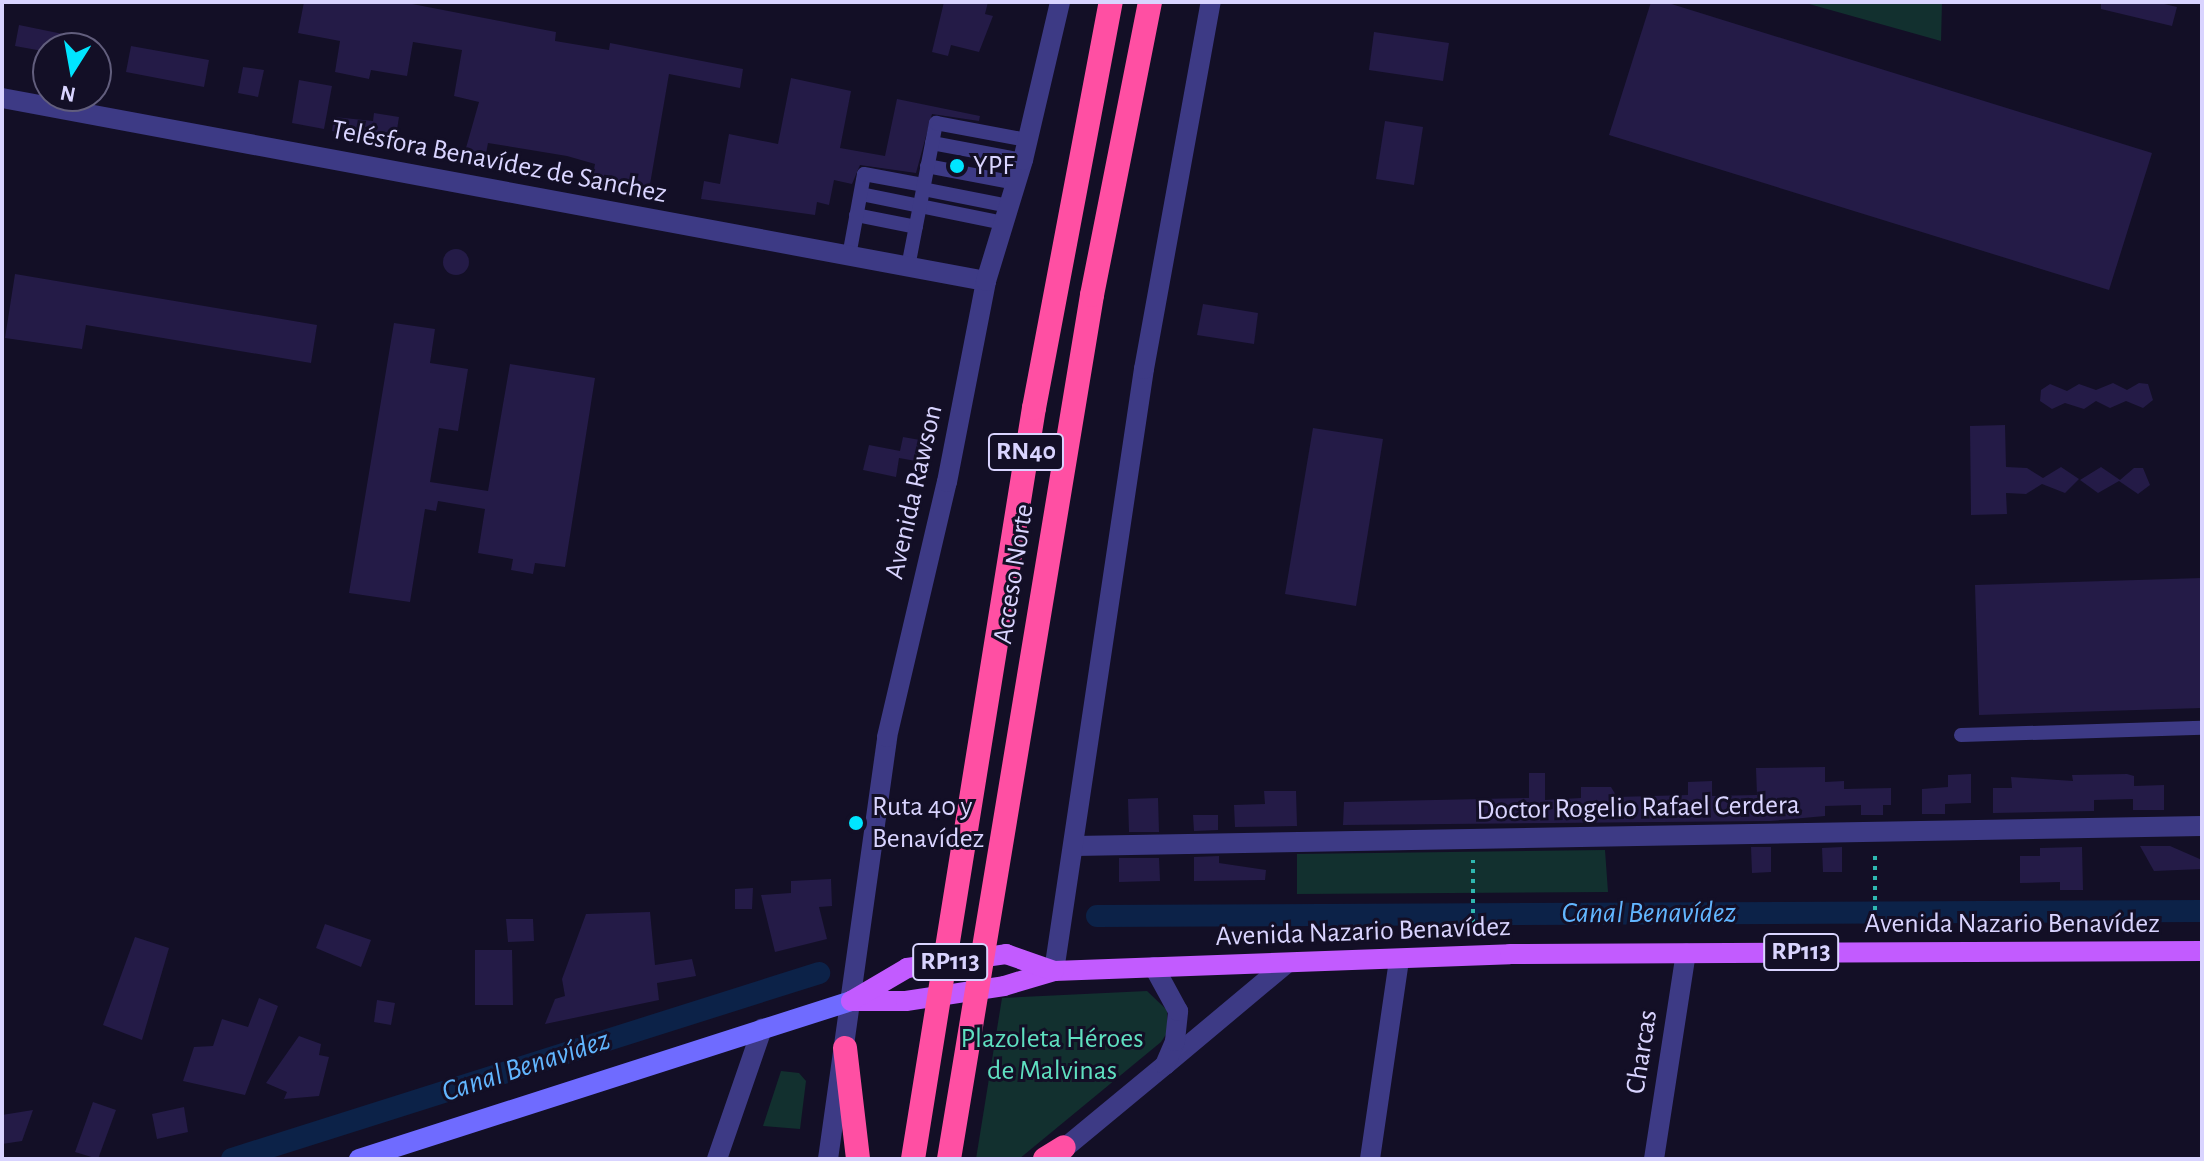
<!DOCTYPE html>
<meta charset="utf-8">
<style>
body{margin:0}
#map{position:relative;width:2204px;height:1161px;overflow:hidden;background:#130f26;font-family:"Alegreya Sans",sans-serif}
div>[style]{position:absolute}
.green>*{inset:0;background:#12302f}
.canal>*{height:22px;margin:-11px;padding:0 11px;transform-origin:11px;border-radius:11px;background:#0c2248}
.building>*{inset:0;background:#241b47}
.round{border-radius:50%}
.path>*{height:4px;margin-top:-2px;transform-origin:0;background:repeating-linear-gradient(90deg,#2fb8b0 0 4px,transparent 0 10px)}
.service>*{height:14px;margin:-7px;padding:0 7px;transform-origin:7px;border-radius:7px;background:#3d3a85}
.minor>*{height:20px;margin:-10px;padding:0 10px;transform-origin:10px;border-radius:10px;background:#3d3a85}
.tertiary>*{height:20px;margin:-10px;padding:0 10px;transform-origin:10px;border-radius:10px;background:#3d3a85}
.secondary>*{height:20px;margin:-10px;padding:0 10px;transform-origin:10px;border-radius:10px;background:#6f6bff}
.primary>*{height:20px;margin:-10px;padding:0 10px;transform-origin:10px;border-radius:10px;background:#c25bff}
.motorway>*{height:24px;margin:-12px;padding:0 12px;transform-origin:12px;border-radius:12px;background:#ff4fa3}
.dots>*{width:22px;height:22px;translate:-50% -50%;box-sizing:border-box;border:4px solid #130f26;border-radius:50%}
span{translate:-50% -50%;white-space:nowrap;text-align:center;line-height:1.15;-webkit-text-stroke:6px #130f26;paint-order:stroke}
.shield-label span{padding:2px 6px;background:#130f26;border:2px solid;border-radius:6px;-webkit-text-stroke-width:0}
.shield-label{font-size:26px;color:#d9d4ff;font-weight:700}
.street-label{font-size:28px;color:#d9d4ff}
.poi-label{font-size:28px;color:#d9d4ff}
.left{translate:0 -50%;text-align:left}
.park-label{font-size:28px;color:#5fe0c0}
.water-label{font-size:30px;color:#62b6ff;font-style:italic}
.frame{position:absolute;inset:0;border:4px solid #d9d4ff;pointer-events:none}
.north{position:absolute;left:32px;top:32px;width:80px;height:80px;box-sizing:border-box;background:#130f26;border:2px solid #625e7d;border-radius:50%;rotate:191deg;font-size:22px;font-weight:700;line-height:32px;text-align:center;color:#d9d4ff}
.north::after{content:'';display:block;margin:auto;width:28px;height:36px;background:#00e5ff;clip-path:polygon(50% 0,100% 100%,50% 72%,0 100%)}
</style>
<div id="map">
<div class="green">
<div style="clip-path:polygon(1802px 2px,1942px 2px,1941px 42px,1941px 41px)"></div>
<div style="clip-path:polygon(1605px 850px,1608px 892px,1297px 894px,1297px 854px)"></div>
<div style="clip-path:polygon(1147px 991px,1167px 1010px,1167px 1033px,1161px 1042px,1019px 1159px,976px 1159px,1002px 998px)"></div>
<div style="clip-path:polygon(781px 1071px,799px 1073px,806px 1081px,800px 1129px,763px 1126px)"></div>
</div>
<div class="canal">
<div style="left:1097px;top:916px;width:1105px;rotate:-0.26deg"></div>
<div style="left:232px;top:1159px;width:616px;rotate:-17.58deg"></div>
</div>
<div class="building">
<div style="clip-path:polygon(304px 2px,402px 2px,556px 32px,555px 41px,609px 50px,610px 43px,743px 69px,740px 88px,669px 74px,649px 190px,592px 179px,595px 164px,567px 156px,488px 143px,485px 159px,464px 155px,479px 102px,454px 96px,462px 50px,413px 42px,407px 76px,371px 70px,369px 79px,335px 72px,340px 41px,298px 33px)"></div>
<div style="clip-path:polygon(944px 2px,988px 2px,985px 14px,993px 16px,979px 52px,951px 45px,948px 56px,932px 52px)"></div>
<div style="clip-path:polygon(1651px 2px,1665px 2px,2152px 153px,2109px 290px,1609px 135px)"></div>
<div style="clip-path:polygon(2101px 2px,2156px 2px,2177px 7px,2172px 26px,2101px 9px)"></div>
<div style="clip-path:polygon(19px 25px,92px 40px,91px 48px,48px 48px,48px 52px,15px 46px)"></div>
<div style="clip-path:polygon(1374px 32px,1449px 43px,1443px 81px,1369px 70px)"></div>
<div style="clip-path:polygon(131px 46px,209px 60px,204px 87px,126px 72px)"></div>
<div style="clip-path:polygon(243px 67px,264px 70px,258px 97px,238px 93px)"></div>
<div style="clip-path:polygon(791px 78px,851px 91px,840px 148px,885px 156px,897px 99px,980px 116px,979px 121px,932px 114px,916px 173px,860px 165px,852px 184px,834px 180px,829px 205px,817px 202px,815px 215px,701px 199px,704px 181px,720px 184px,729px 134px,778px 144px)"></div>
<div style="clip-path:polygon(299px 80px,332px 86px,324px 129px,292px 123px)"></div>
<div style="clip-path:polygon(374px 113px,399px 117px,395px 142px,332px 131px,334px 117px,373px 121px)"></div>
<div style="clip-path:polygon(1385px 121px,1423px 127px,1414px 185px,1376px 179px)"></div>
<div class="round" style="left:443px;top:249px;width:26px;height:26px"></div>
<div style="clip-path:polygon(15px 274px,317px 325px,311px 363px,86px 325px,82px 349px,5px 338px)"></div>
<div style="clip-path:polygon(1203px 304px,1258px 313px,1254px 344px,1197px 335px)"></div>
<div style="clip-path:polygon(394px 323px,435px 329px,430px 363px,468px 369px,458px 431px,439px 428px,430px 482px,488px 491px,510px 364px,595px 378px,565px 567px,535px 563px,533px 574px,511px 570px,513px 559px,478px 553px,485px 509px,438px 501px,436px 511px,425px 509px,410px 602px,349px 593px)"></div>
<div style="clip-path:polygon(2113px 383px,2127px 390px,2139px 383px,2148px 384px,2153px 400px,2143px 408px,2126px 401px,2110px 408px,2096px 401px,2084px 409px,2065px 403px,2052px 409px,2040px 401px,2041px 390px,2050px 384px,2067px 391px,2079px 384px,2096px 390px)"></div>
<div style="clip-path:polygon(2005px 425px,2006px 467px,2027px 468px,2043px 478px,2061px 467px,2079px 479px,2065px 493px,2042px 484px,2026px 494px,2006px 493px,2007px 514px,1971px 515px,1970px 426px)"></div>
<div style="clip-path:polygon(1313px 428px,1383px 439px,1356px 606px,1285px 594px)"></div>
<div style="clip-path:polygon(903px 437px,920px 440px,916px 461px,899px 458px,896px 477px,863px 470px,869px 445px,900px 451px)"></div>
<div style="clip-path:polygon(2101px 467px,2120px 480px,2134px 468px,2143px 468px,2150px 485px,2138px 494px,2119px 481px,2098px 493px,2080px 480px)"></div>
<div style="clip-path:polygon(2202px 578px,2202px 708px,1979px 715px,1975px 585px)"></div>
<div style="clip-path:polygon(1825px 767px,1825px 782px,1844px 781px,1844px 789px,1891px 788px,1891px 805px,1883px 805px,1883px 815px,1861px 815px,1861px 805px,1825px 806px,1825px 816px,1771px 821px,1343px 825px,1344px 802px,1529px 798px,1529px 773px,1545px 773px,1545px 800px,1581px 798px,1581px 787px,1611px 787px,1617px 797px,1688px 795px,1688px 782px,1712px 781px,1712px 796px,1757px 795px,1756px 768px)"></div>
<div style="clip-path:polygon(1971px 774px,1971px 803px,1945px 804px,1945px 814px,1922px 814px,1922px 789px,1948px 787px,1948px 775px)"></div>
<div style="clip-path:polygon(2127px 774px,2134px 776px,2134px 786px,2164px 785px,2164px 810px,2133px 810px,2133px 799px,2094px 800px,2094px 811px,1993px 813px,1993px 788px,2012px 788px,2011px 777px,2073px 781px,2072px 775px)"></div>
<div style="clip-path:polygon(1264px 791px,1296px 791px,1297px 826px,1235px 827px,1234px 805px,1265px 804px)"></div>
<div style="clip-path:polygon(1158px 798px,1159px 832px,1129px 832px,1128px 799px)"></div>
<div style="clip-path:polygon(1193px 815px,1218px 815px,1218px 830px,1194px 831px)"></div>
<div style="clip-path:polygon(2140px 846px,2170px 846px,2202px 860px,2202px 869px,2154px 871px)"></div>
<div style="clip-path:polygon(1751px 847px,1771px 847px,1771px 872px,1752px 873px)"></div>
<div style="clip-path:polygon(1842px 847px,1842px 872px,1823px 872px,1822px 848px)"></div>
<div style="clip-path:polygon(2082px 847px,2083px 890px,2060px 890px,2060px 882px,2020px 883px,2020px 856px,2040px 856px,2040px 848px)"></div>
<div style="clip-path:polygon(1219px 856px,1219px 863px,1266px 870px,1265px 880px,1194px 881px,1194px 857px)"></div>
<div style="clip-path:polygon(1119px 858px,1159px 858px,1160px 881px,1119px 882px)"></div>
<div style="clip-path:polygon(831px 879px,832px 906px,819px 907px,827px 939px,775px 952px,761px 895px,791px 893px,791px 881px)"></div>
<div style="clip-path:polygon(753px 888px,752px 909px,735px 909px,735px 889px)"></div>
<div style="clip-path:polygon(650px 912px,655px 965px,692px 959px,696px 976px,657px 983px,659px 1000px,545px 1024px,555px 999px,565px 996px,562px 979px,586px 914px)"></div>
<div style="clip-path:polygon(506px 919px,533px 919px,534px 941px,508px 942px)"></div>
<div style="clip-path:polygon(325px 924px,371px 940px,361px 967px,316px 948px)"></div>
<div style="clip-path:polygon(135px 937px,169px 948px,142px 1040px,103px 1025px)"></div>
<div style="clip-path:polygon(475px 950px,512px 950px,513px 1005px,475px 1005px)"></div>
<div style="clip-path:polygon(259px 998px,278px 1006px,245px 1095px,183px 1081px,194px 1047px,213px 1046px,222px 1019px,248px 1027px)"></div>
<div style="clip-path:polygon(377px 1000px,395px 1003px,391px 1025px,374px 1022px)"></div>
<div style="clip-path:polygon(299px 1036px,321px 1044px,319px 1055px,329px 1057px,319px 1096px,284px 1099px,287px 1092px,266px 1083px)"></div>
<div style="clip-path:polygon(93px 1102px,116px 1110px,98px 1159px,75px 1152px)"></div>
<div style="clip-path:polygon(184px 1107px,188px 1132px,157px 1139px,152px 1114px)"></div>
<div style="clip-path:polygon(33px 1110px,22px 1141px,2px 1144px,2px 1115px)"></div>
</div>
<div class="path">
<div style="left:1875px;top:930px;width:80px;rotate:-90deg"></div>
<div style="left:1473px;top:933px;width:73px;rotate:-90deg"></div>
</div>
<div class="service">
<div style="left:932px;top:143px;width:93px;rotate:10.6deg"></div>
<div style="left:927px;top:166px;width:91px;rotate:10.8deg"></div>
<div style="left:923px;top:189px;width:88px;rotate:11.2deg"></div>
<div style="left:861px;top:194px;width:146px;rotate:11.5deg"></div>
<div style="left:856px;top:215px;width:61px;rotate:11.3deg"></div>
<div style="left:849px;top:256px;width:83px;rotate:-79.6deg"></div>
<div style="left:864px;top:174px;width:61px;rotate:10.4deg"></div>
<div style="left:908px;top:267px;width:147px;rotate:-79deg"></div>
<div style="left:936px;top:123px;width:93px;rotate:10.6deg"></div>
<div style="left:1961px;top:735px;width:241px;rotate:-1.7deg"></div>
</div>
<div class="minor">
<div style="left:2px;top:98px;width:1001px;rotate:10.54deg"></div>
<div style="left:1075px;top:846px;width:1127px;rotate:-1.02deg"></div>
<div style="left:1370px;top:1159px;width:202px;rotate:-81.7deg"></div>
<div style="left:1654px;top:1159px;width:208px;rotate:-81.2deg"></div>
</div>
<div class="tertiary">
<div style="left:1054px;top:971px;width:609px;rotate:-81.5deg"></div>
<div style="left:1144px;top:369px;width:373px;rotate:-79.7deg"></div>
<div style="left:1165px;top:1065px;width:159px;rotate:-39.9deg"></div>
<div style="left:1055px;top:1156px;width:143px;rotate:-39.6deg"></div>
<div style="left:1165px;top:1065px;width:26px;rotate:-67deg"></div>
<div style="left:1175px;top:1041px;width:30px;rotate:-84deg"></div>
<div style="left:1178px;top:1011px;width:50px;rotate:-118.6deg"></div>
<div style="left:717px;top:1159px;width:138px;rotate:-70.9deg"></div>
<div style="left:828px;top:1159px;width:426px;rotate:-82deg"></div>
<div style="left:887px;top:737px;width:262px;rotate:-76.8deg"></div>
<div style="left:947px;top:482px;width:205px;rotate:-79deg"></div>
<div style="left:986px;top:281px;width:127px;rotate:-73deg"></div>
<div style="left:1023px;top:160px;width:162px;rotate:-76.8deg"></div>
</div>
<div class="secondary">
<div style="left:359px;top:1159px;width:517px;rotate:-17.8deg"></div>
</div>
<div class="primary">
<div style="left:851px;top:1001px;width:55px"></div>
<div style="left:906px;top:1001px;width:99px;rotate:-8.7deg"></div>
<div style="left:1004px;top:986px;width:52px;rotate:-16.7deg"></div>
<div style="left:1054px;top:971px;width:456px;rotate:-2.1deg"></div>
<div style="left:1510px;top:954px;width:692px;rotate:-0.25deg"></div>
<div style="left:851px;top:1001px;width:65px;rotate:-30.5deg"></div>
<div style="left:907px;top:968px;width:100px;rotate:-8deg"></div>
<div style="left:1006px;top:954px;width:51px;rotate:19.5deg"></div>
</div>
<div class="motorway">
<div style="left:845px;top:1048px;width:112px;rotate:83.3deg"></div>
<div style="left:913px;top:1159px;width:761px;rotate:-80.85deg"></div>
<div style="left:1034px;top:408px;width:413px;rotate:-79.3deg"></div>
<div style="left:949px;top:1159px;width:876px;rotate:-80.6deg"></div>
<div style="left:1092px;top:295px;width:299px;rotate:-78.8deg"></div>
<div style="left:1045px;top:1159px;width:22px;rotate:-32deg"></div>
</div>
<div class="dots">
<div style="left:957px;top:166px;background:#00e5ff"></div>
<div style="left:856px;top:823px;background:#00e5ff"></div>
</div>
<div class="shield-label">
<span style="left:1026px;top:452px">RN40</span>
<span style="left:1801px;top:952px">RP113</span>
<span style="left:950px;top:962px">RP113</span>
</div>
<div class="street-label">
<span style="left:499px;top:162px;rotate:11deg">Telésfora Benavídez de Sanchez</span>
<span style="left:914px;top:492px;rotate:-77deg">Avenida Rawson</span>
<span style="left:1014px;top:574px;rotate:-81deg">Acceso Norte</span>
<span style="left:1638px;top:808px;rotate:-1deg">Doctor Rogelio Rafael Cerdera</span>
<span style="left:2012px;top:924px">Avenida Nazario Benavídez</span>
<span style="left:1363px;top:932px;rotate:-2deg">Avenida Nazario Benavídez</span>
<span style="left:1642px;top:1052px;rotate:-81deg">Charcas</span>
</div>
<div class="poi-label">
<span class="left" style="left:973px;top:166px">YPF</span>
<span class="left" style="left:872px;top:823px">Ruta 40 y<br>Benavídez</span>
</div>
<div class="park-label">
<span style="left:1052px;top:1055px">Plazoleta Héroes<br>de Malvinas</span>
</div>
<div class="water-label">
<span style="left:1649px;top:913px">Canal Benavídez</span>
<span style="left:526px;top:1066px;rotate:-18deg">Canal Benavídez</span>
</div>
<div class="frame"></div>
<div class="north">N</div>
</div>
